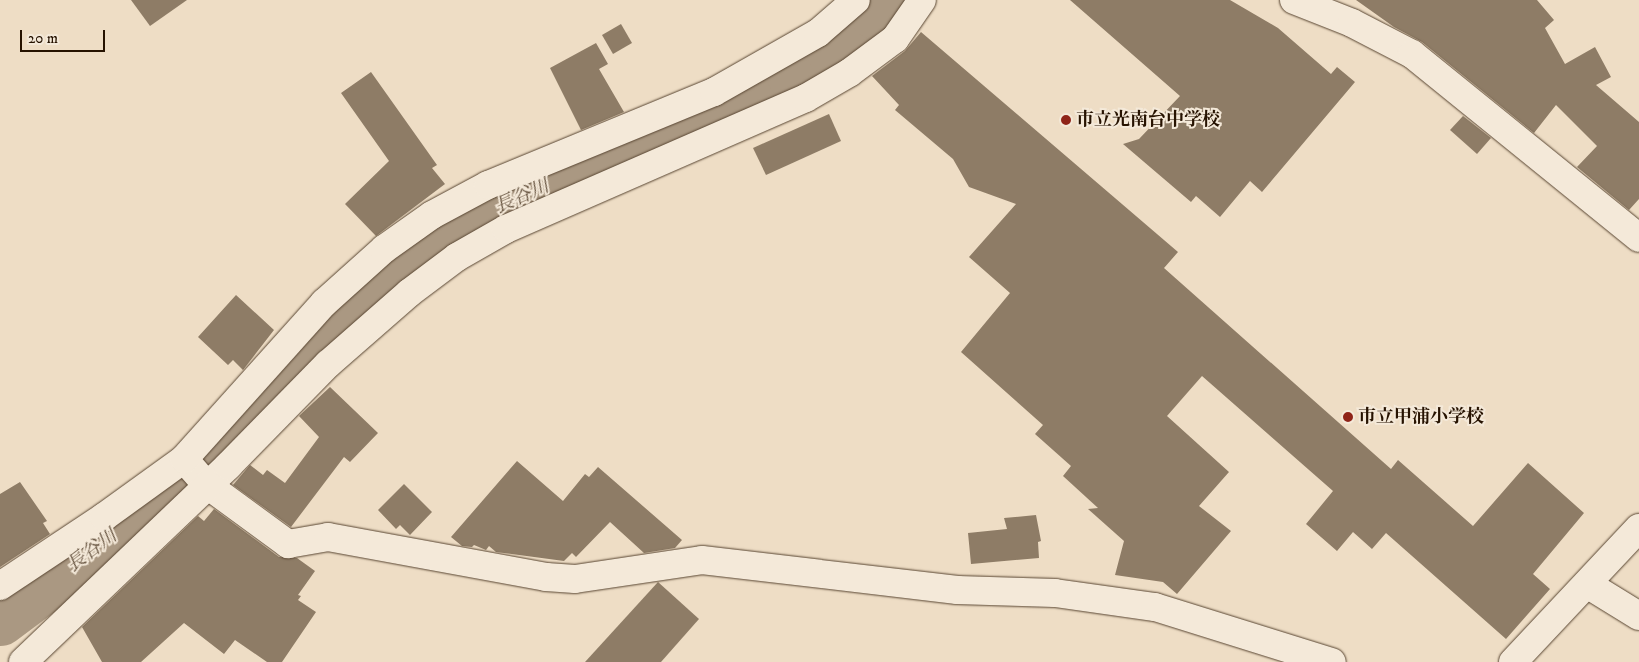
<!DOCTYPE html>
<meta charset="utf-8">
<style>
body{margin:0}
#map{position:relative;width:1639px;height:662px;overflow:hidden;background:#eeddc5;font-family:"IM FELL DW Pica","Noto Serif JP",serif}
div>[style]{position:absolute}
.river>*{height:51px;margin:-25.5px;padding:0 25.5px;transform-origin:25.5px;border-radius:25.5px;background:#aa9882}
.building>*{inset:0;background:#8e7c66}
.roads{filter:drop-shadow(0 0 1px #584531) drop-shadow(0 0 1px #584531)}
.minor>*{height:28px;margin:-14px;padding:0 14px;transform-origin:14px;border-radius:14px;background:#f4e9d9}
.dots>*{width:14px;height:14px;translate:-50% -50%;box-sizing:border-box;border:2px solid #f4e9d9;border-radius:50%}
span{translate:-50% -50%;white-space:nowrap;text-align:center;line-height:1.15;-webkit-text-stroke:4px #f4e9d9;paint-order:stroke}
.poi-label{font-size:18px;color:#261200;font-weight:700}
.left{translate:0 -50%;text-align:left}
.water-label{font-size:19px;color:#614e3a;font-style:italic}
.scale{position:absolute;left:20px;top:30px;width:85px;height:22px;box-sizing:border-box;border:2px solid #261200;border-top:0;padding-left:6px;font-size:15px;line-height:18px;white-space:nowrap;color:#261200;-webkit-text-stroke:4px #f4e9d9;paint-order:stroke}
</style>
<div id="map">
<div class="river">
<div style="left:204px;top:462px;width:269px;rotate:-44.8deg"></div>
<div style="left:395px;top:272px;width:61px;rotate:-37.6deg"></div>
<div style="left:443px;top:235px;width:56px;rotate:-26.6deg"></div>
<div style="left:493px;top:210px;width:249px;rotate:-23.5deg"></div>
<div style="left:721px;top:111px;width:80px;rotate:-26.9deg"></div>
<div style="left:792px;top:75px;width:46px;rotate:-32.7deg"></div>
<div style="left:831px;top:50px;width:57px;rotate:-39.3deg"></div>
<div style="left:875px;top:14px;width:18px;rotate:-52deg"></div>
<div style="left:0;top:620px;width:231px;rotate:-36.7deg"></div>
</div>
<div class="building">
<div style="clip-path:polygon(131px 0,187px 0,150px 26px)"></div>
<div style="clip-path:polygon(1070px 0,1230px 0,1278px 28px,1331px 74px,1337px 67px,1355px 82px,1262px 192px,1250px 181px,1220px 217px,1196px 196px,1191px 202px,1123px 144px,1139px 139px,1180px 96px)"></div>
<div style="clip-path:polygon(1356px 0,1537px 0,1554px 20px,1545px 28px,1565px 64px,1595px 47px,1611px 77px,1596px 85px,1639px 122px,1639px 199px,1629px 210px,1577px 167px,1597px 146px,1556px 105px,1534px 133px,1422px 42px,1394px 27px)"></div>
<div style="clip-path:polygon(621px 24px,632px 43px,613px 54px,602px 35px)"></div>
<div style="clip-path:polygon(921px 32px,1178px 252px,1164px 268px,1391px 469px,1398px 460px,1473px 526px,1528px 463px,1584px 513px,1533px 574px,1550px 589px,1506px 639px,1386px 533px,1372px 549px,1353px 532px,1337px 551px,1306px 524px,1333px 491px,1202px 376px,1167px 416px,1229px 472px,1199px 506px,1231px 531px,1177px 594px,1163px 582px,1115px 575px,1124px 541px,1088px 509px,1098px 508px,1063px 476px,1071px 466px,1035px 434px,1043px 425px,961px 352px,1010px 293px,969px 257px,1016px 204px,969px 187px,953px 159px,895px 110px,899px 105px,872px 76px,905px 51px)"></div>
<div style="clip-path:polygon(596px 43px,608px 64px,599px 69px,624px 112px,581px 130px,550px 68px)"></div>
<div style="clip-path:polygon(371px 72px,437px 165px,432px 168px,445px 184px,376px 236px,345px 204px,389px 161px,341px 93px)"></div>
<div style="clip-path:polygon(829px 114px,841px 141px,766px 175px,753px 148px)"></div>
<div style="clip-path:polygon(1463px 116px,1491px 138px,1477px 154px,1450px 130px)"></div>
<div style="clip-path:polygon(236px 295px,274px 330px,243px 370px,233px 360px,228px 365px,198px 337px)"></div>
<div style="clip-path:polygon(330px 387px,378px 433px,350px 462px,344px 457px,291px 527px,233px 485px,250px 465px,263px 475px,267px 470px,285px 483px,319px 437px,299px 416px)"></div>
<div style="clip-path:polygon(517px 461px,563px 501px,585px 474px,589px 477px,598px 467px,682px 540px,675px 548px,644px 553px,610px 522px,576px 557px,572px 553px,564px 561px,496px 552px,489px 546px,486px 550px,474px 545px,472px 547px,462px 546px,451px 537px)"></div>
<div style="clip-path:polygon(20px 482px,47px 521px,43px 523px,50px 534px,0 567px,0 494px)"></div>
<div style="clip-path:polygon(404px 484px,432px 512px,410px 535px,400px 525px,396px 529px,378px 510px)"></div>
<div style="clip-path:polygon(214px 509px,279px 557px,297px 558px,315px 571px,298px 595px,301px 596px,298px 600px,316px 612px,282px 662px,267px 662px,235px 640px,224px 654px,184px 623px,141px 662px,102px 662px,82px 627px,198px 516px,204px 521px)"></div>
<div style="clip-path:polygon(1036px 515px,1041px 541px,1038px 542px,1039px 558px,971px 564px,968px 533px,1007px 529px,1004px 518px)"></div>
<div style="clip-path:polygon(658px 582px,699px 619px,661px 662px,585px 662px)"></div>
</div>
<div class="roads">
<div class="minor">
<div style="left:1294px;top:0;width:62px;rotate:21.6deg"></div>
<div style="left:1352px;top:23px;width:68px;rotate:27.3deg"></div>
<div style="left:1412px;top:54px;width:292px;rotate:39deg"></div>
<div style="left:184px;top:459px;width:33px;rotate:49deg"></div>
<div style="left:206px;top:484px;width:102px;rotate:36.2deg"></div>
<div style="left:288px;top:544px;width:41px;rotate:-9.9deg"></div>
<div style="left:328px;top:537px;width:222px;rotate:10.4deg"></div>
<div style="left:546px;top:577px;width:29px;rotate:4deg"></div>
<div style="left:575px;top:579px;width:128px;rotate:-8.5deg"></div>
<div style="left:702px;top:560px;width:257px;rotate:6.7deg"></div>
<div style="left:957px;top:590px;width:98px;rotate:1.8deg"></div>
<div style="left:1055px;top:593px;width:101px;rotate:8deg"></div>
<div style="left:1155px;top:607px;width:185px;rotate:17.3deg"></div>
<div style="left:1587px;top:584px;width:61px;rotate:31.6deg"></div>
<div style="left:0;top:586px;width:125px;rotate:-33.6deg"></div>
<div style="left:104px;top:517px;width:99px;rotate:-35.9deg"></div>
<div style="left:184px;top:459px;width:210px;rotate:-48.1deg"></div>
<div style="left:324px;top:303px;width:81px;rotate:-42deg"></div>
<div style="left:384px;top:249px;width:59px;rotate:-35.3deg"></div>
<div style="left:432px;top:215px;width:64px;rotate:-28.2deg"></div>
<div style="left:488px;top:185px;width:244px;rotate:-22.4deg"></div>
<div style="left:714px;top:92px;width:120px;rotate:-29.6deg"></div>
<div style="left:818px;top:33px;width:50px;rotate:-41deg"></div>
<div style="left:23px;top:662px;width:284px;rotate:-43.7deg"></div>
<div style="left:228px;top:466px;width:143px;rotate:-45.6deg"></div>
<div style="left:328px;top:364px;width:108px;rotate:-41.2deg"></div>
<div style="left:409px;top:293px;width:60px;rotate:-36.9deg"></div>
<div style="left:457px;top:257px;width:56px;rotate:-29.7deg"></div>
<div style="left:506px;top:229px;width:327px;rotate:-23.6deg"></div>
<div style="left:806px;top:98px;width:50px;rotate:-30.2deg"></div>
<div style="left:849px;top:73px;width:57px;rotate:-36.5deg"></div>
<div style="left:895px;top:39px;width:47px;rotate:-55.3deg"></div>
<div style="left:1513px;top:662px;width:184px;rotate:-46.8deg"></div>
</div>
</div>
<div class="dots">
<div style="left:1066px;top:120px;background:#8f2418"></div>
<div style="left:1348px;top:417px;background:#8f2418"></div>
</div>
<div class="poi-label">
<span class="left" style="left:1076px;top:120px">市立光南台中学校</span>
<span class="left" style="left:1358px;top:417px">市立甲浦小学校</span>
</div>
<div class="water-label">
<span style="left:522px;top:197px;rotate:-24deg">長谷川</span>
<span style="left:92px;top:551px;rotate:-37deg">長谷川</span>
</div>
<div class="scale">20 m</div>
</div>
